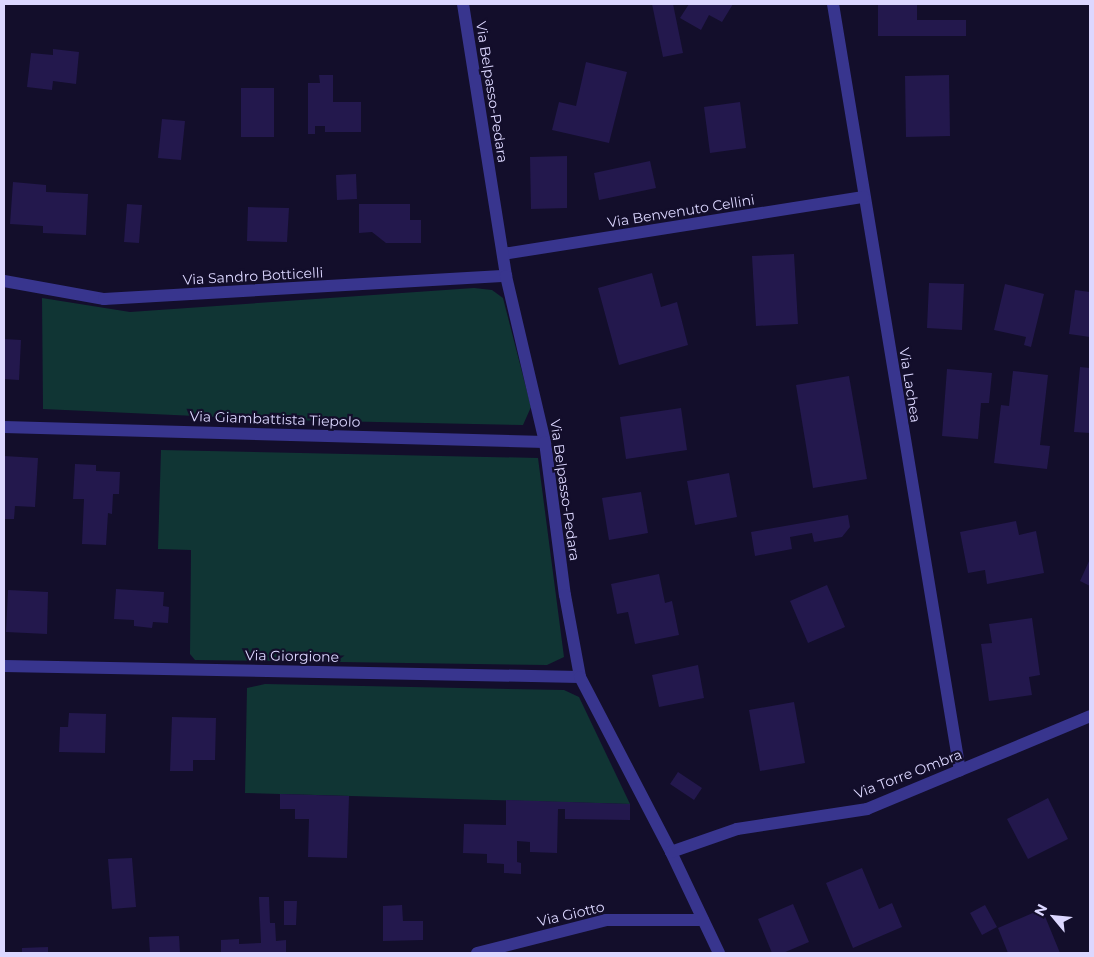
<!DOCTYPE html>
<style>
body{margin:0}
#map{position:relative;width:1094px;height:957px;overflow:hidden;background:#130e2b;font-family:Montserrat,sans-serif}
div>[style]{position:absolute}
.green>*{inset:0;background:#103534}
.building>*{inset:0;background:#23184d}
.minor>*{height:12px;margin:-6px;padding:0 6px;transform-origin:6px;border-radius:6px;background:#38358e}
.tertiary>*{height:12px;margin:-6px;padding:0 6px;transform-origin:6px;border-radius:6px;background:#38358e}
span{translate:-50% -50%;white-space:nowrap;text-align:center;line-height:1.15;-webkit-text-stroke:4.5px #130e2b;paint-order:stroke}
.street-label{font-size:14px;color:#dcd7ff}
.frame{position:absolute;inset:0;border:5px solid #dcd7ff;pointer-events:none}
.north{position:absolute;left:1029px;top:892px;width:50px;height:50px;-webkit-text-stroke:4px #130e2b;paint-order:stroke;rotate:298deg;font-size:14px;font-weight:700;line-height:20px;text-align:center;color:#dcd7ff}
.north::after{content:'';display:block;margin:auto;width:18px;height:22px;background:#dcd7ff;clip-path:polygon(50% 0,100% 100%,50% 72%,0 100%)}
</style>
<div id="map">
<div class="green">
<div style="clip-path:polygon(474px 288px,492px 290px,503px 298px,531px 407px,523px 425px,282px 420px,43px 409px,42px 298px,130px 312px)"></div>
<div style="clip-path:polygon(161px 450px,538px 458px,564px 657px,547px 665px,195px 660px,190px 654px,191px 550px,158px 549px)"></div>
<div style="clip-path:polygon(265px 684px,564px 690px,579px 697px,630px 804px,245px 793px,247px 688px)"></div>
</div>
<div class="building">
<div style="clip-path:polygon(652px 4px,673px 4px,683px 53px,663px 57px)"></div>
<div style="clip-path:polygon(689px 4px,733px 4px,722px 22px,709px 15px,701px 30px,680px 18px)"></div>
<div style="clip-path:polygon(878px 4px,917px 4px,917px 20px,966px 20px,966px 36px,878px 36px)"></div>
<div style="clip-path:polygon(53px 49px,79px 52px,76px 84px,53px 81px,52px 90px,27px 87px,31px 53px,53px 55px)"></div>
<div style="clip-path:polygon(586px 62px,627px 72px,609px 143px,552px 130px,559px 102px,576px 106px)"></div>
<div style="clip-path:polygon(319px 75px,333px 75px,333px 102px,361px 102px,361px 132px,325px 132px,325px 126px,315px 126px,315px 134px,308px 134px,308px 83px,320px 83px)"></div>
<div style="clip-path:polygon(949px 75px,950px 136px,906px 137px,905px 76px)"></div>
<div style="clip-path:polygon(241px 88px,274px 88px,274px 137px,241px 137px)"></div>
<div style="clip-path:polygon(740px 102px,746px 148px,710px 153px,704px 107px)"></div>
<div style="clip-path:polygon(162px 119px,185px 121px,181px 160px,158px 158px)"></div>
<div style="clip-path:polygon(567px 156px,567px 208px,531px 209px,530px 157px)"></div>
<div style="clip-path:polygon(650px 161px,656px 188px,599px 200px,594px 173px)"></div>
<div style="clip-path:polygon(356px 174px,357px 199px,337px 200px,336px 175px)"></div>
<div style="clip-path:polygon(13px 182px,46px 185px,46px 192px,88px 194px,86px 235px,43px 233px,43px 226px,10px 224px)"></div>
<div style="clip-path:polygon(127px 204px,142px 205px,139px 243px,124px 242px)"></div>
<div style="clip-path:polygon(359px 204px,410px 204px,410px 220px,421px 220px,421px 243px,386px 243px,372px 232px,359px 233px)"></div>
<div style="clip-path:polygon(248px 207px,289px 208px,287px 242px,247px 241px)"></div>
<div style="clip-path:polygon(794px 254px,798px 324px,756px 326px,752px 256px)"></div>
<div style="clip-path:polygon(652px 273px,661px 307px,677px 302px,688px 345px,619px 365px,598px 288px)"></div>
<div style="clip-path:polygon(929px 283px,964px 284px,962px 330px,927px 328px)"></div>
<div style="clip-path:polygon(1005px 284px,1044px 294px,1031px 347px,1024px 345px,1026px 337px,994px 330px)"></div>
<div style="clip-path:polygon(1075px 290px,1090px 292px,1090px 337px,1069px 334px)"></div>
<div style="clip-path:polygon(4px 339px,21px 340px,19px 380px,4px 379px)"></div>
<div style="clip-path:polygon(1080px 367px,1090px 368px,1090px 433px,1074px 432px)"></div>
<div style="clip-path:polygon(947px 369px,992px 373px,989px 403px,981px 403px,978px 439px,942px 436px)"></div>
<div style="clip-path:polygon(1013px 371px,1048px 375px,1040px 445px,1050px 446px,1047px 469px,994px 463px,1001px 405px,1009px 406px)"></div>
<div style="clip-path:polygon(849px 376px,867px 479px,813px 488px,796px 385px)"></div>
<div style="clip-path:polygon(681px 408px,687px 450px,626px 459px,620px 417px)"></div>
<div style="clip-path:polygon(4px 456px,38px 458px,35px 507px,15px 506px,14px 519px,4px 519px)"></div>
<div style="clip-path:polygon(75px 464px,96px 465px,96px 471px,120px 472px,119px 494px,113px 494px,112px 514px,108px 513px,106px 545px,82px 544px,84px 499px,73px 499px)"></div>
<div style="clip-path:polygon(729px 473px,737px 517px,695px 525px,687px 481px)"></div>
<div style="clip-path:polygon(641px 492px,648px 533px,609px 540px,602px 498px)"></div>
<div style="clip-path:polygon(848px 515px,850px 527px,842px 537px,814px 542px,812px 533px,790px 537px,792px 549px,755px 556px,751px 532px)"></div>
<div style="clip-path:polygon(1016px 521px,1019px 535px,1036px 531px,1044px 573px,987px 584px,985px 570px,968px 573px,960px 532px)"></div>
<div style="clip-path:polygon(1090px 559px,1090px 586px,1080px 581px)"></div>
<div style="clip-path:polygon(659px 574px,665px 603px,672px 601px,679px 635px,635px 644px,628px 612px,617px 614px,611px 584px)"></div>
<div style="clip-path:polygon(827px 585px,845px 627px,808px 643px,790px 601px)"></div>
<div style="clip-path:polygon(116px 589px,164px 592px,163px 606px,169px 607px,168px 623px,153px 622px,152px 628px,134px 626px,134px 620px,114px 619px)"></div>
<div style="clip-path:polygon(8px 590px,48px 592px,47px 634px,6px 632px)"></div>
<div style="clip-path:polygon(1032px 618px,1040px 675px,1029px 677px,1032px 695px,989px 701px,981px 644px,992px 643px,989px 624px)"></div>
<div style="clip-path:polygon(698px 665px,704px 698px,659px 707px,652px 675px)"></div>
<div style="clip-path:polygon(794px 702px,805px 763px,760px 771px,749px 710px)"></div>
<div style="clip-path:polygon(69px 713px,106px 714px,105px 753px,59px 752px,60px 727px,68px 727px)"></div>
<div style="clip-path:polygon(172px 717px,216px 718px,215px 760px,193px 760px,193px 771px,170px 771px)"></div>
<div style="clip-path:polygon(678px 772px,702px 788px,694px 800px,670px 784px)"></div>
<div style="clip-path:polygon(280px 794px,349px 796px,347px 858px,308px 857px,309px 819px,295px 819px,295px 809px,280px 809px)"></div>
<div style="clip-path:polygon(1048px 798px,1068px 839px,1028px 859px,1007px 819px)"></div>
<div style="clip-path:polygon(506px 800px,630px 804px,630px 820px,565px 819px,565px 809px,558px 809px,557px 853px,530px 852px,530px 842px,517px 841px,517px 862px,521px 863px,521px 874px,504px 873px,504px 864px,487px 863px,487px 854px,463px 853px,464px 824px,506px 825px)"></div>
<div style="clip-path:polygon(132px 858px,136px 907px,112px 909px,108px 859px)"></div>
<div style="clip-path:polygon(862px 868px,879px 909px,892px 903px,902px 927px,853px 948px,826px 883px)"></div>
<div style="clip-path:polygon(259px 897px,269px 897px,270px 923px,275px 923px,276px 941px,286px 940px,286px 953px,221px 953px,221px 940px,239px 939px,239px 944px,261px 943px)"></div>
<div style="clip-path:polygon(284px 901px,297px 901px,296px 925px,284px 925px)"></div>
<div style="clip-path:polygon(793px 904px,809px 942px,783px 953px,772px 953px,758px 919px)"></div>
<div style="clip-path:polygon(402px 905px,403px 921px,423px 921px,423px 940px,383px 941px,383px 906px)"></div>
<div style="clip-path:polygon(985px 905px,997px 927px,982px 935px,970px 913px)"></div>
<div style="clip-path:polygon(1042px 909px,1060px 953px,1008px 953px,998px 928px)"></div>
<div style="clip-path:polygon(179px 936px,180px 953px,150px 953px,149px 937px)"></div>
<div style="clip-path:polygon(48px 947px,48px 953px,22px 953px,22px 948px)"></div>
</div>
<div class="minor">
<div style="left:833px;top:4px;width:777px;rotate:80.6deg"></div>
<div style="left:503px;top:254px;width:365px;rotate:-9deg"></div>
<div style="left:4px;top:281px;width:102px;rotate:10.2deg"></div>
<div style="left:104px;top:299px;width:403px;rotate:-3.3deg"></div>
<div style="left:4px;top:427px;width:541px;rotate:1.59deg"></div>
<div style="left:4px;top:666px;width:576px;rotate:1.09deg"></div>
<div style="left:477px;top:953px;width:133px;rotate:-14.3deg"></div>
<div style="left:606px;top:920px;width:97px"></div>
</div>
<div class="tertiary">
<div style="left:463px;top:4px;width:275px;rotate:81deg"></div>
<div style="left:506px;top:276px;width:171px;rotate:76.8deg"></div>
<div style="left:545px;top:442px;width:154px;rotate:82.6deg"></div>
<div style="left:565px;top:595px;width:83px;rotate:79.6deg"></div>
<div style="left:580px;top:677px;width:197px;rotate:62.5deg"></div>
<div style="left:671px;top:852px;width:112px;rotate:64.6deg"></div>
<div style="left:671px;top:852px;width:70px;rotate:-19.2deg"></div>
<div style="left:737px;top:829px;width:132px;rotate:-8.7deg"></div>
<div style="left:867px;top:809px;width:242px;rotate:-22.6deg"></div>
</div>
<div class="street-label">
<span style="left:492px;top:92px;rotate:81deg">Via Belpasso-Pedara</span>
<span style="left:681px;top:211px;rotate:-9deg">Via Benvenuto Cellini</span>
<span style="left:253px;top:276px;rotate:-3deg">Via Sandro Botticelli</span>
<span style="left:910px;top:385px;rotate:81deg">Via Lachea</span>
<span style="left:275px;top:419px;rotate:2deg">Via Giambattista Tiepolo</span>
<span style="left:565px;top:490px;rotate:82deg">Via Belpasso-Pedara</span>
<span style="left:292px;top:656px;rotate:1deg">Via Giorgione</span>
<span style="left:908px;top:774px;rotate:-21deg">Via Torre Ombra</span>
<span style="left:571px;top:914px;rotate:-13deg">Via Giotto</span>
</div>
<div class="frame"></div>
<div class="north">N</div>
</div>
